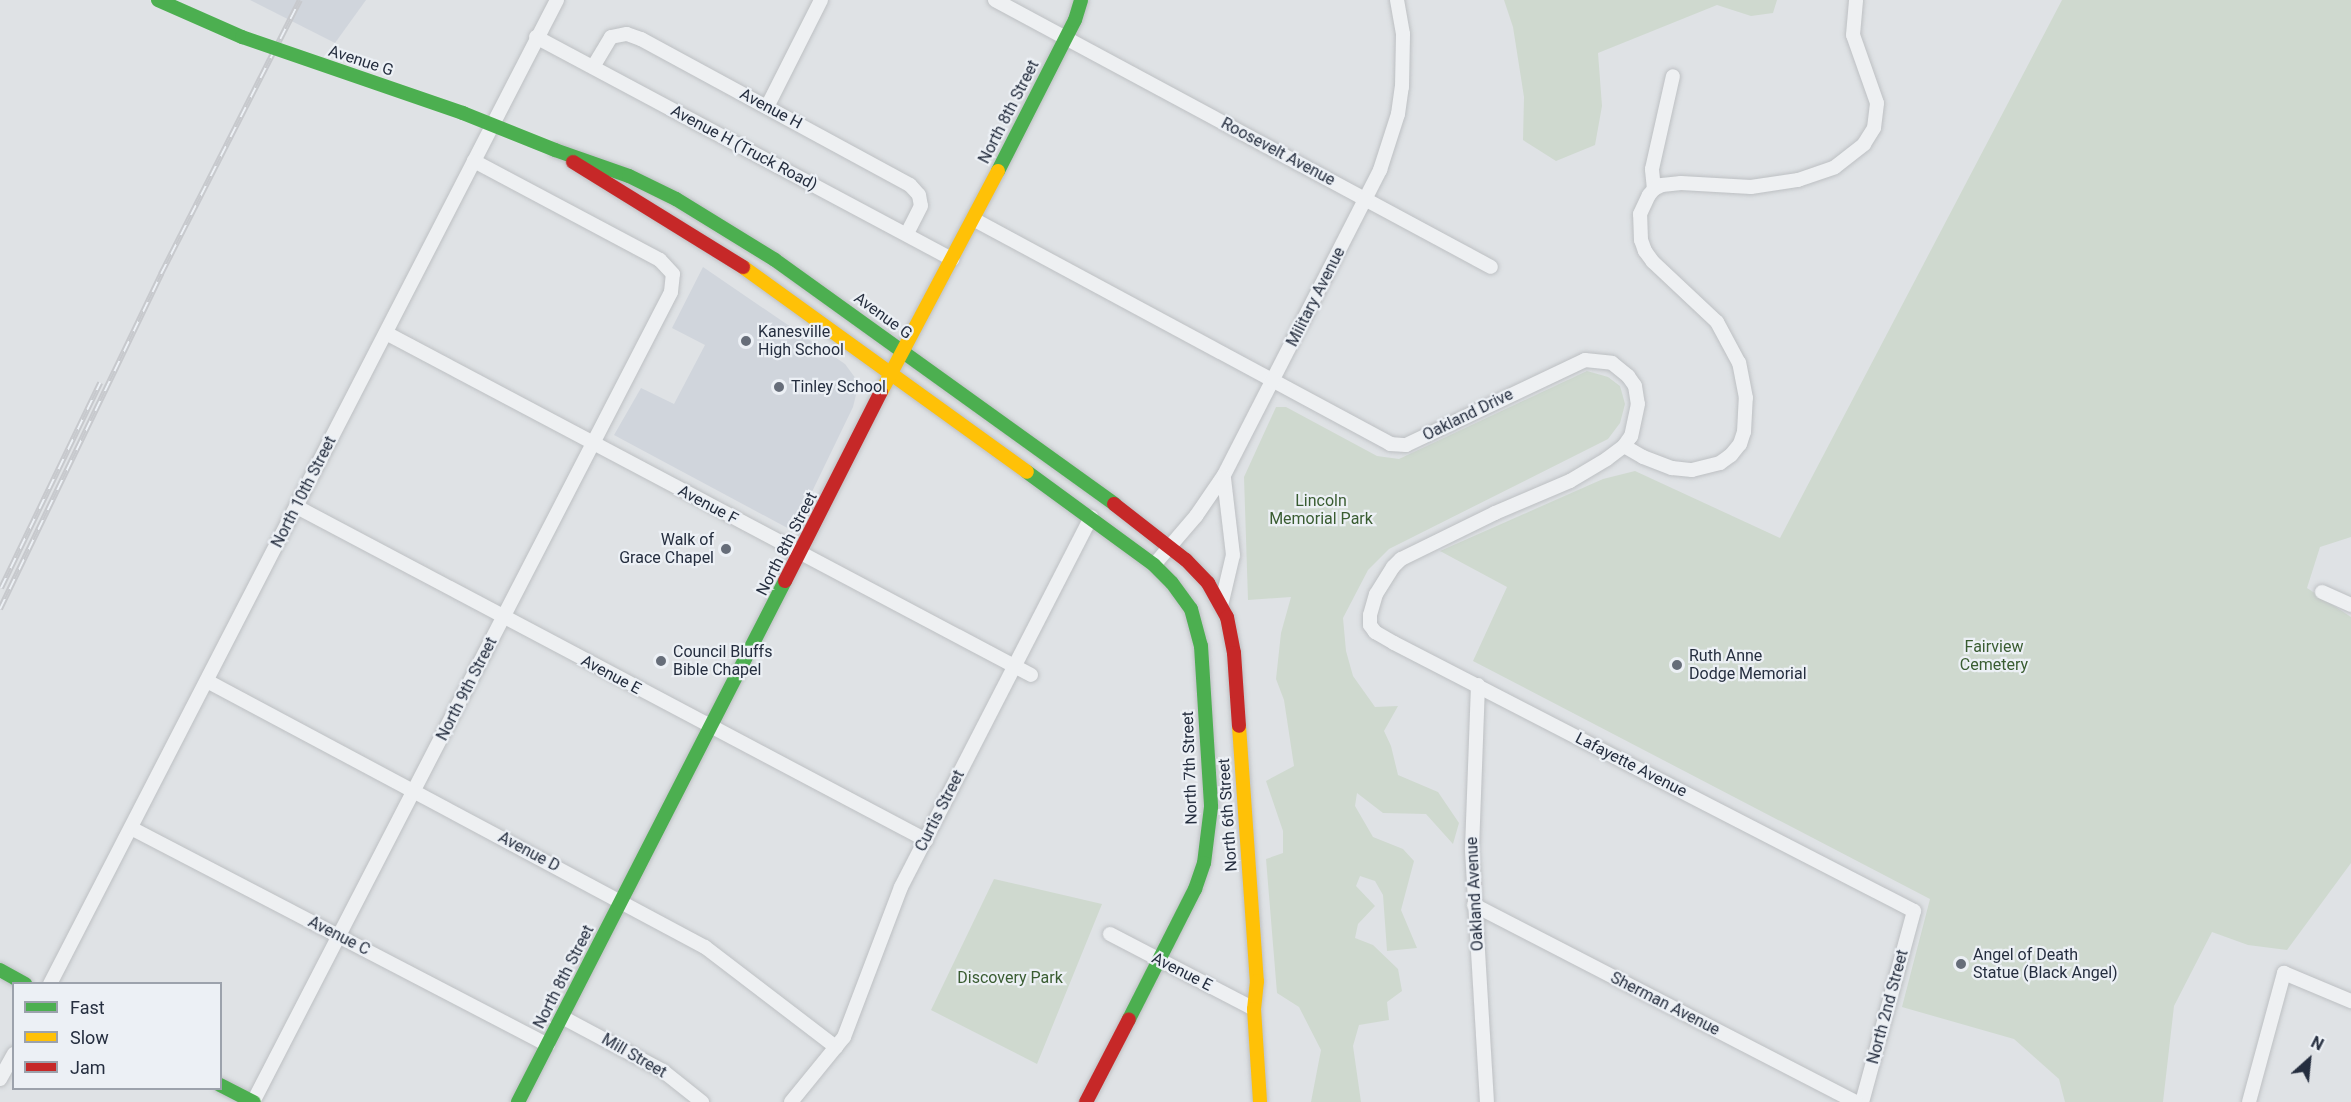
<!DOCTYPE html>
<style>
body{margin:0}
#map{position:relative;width:2351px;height:1102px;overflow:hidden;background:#dfe2e5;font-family:Roboto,sans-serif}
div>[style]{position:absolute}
.built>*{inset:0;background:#d0d5dc}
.green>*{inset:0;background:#cfd9cf}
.roads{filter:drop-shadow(0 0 2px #bdc0c3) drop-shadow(0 0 2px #bdc0c3)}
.street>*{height:14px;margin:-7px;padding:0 7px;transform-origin:7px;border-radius:7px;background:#eef0f2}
.fast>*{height:14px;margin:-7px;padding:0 7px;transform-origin:7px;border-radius:7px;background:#4caf50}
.slow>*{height:14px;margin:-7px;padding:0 7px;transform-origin:7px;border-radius:7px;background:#ffc107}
.jam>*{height:14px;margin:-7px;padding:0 7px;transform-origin:7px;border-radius:7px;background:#c62828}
.rail>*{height:6px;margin-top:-3px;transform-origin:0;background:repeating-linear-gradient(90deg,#ecf0f5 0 11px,#c7c9cd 0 22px);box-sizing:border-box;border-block:2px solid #c7c9cd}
.fast-bridge>*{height:14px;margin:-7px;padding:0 7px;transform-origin:7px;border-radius:7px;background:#4caf50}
.dots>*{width:16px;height:16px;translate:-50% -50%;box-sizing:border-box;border:3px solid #ecf0f5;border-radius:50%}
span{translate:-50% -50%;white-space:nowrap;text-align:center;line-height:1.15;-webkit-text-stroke:4.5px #ecf0f5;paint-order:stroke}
.street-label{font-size:16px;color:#252e3f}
.poi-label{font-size:16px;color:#252e3f}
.left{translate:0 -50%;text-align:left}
.right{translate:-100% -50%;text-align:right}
.park-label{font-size:16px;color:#395c31}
.legend{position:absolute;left:12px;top:982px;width:210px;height:108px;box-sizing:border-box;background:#ecf0f5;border:2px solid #9ca2ac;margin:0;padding:8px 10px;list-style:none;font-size:18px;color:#252e3f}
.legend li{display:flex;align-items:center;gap:12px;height:30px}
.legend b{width:30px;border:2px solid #9ca2ac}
.north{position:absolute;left:2279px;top:1030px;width:60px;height:60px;-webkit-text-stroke:4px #ecf0f5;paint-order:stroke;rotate:27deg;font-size:16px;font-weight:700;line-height:24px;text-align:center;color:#252e3f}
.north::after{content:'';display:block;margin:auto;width:21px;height:27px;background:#252e3f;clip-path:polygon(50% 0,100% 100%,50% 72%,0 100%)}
</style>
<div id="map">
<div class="built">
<div style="clip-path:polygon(250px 0,366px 0,335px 43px)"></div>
<div style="clip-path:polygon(703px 267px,845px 364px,859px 383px,853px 407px,793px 531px,614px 435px,641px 388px,674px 404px,705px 345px,672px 328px)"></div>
</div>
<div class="green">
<div style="clip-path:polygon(1504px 0,1777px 0,1773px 13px,1751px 16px,1717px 5px,1598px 53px,1602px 106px,1595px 145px,1556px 161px,1523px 140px,1524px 97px,1513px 27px)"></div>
<div style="clip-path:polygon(2062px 0,2351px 0,2351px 537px,2320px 547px,2307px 588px,2351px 617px,2351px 863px,2287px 950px,2248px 945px,2212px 932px,2174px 1006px,2163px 1102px,2065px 1102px,2059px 1079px,2014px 1039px,1902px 1007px,1930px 899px,1473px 661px,1507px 587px,1440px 551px,1603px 479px,1635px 471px,1780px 538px)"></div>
<div style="clip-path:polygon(1587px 371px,1608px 377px,1620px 386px,1625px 404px,1620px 423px,1608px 439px,1389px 549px,1368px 570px,1343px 618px,1346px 651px,1353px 676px,1375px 707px,1398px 706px,1384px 731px,1391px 746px,1398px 775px,1438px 792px,1459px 823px,1453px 844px,1426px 814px,1383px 813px,1357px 793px,1355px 806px,1373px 837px,1403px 849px,1414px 861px,1401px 910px,1417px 948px,1387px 951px,1383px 895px,1375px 881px,1360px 876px,1356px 886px,1375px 906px,1358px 924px,1355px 938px,1373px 945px,1398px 969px,1402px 991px,1387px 1002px,1389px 1020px,1359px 1025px,1353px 1046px,1361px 1102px,1311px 1102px,1321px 1050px,1299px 1007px,1277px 993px,1266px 859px,1283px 853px,1283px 831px,1266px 781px,1294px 766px,1284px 700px,1276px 679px,1281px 633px,1291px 597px,1248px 600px,1244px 477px,1276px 407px,1286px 407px,1377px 456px,1399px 459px)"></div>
<div style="clip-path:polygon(994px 879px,1102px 904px,1037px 1064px,931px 1010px)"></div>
</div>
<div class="roads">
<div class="street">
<div style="left:995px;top:0;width:563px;rotate:28.29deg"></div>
<div style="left:536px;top:37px;width:472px;rotate:28.1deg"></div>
<div style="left:593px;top:67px;width:35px;rotate:-59deg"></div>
<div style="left:611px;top:37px;width:16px;rotate:-11deg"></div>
<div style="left:627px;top:34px;width:15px;rotate:20deg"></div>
<div style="left:641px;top:39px;width:306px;rotate:28.5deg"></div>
<div style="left:910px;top:185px;width:13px;rotate:48deg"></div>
<div style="left:919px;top:195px;width:11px;rotate:80deg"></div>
<div style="left:921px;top:206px;width:31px;rotate:117deg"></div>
<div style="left:767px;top:107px;width:120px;rotate:-63.2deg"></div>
<div style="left:1654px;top:189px;width:20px;rotate:-96deg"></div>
<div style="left:1652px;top:169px;width:95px;rotate:-77.3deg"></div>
<div style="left:973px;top:219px;width:474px;rotate:28.3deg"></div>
<div style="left:1390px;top:444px;width:16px;rotate:4deg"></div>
<div style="left:1406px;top:445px;width:198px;rotate:-25.4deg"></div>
<div style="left:1585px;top:360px;width:27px;rotate:6deg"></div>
<div style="left:1612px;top:363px;width:21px;rotate:39deg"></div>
<div style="left:1628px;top:376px;width:12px;rotate:55deg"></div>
<div style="left:1635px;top:386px;width:18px;rotate:81deg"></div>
<div style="left:1638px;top:404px;width:33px;rotate:102deg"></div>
<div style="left:1631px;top:436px;width:12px;rotate:125deg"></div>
<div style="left:1624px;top:446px;width:21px;rotate:143deg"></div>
<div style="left:1607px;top:459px;width:43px;rotate:149.3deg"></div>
<div style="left:1570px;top:481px;width:82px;rotate:156.9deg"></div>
<div style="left:1495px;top:513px;width:105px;rotate:153.9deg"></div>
<div style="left:1401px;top:559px;width:11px;rotate:135deg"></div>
<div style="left:1393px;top:567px;width:32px;rotate:122deg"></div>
<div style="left:1376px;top:594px;width:22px;rotate:106deg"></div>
<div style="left:1370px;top:615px;width:10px;rotate:90deg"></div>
<div style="left:1370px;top:625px;width:9px;rotate:54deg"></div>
<div style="left:1375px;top:632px;width:22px;rotate:30deg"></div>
<div style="left:1394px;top:643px;width:585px;rotate:27.27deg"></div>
<div style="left:1914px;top:911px;width:198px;rotate:105.2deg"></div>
<div style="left:386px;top:333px;width:730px;rotate:27.93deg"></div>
<div style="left:1624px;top:446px;width:22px;rotate:30deg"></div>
<div style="left:1643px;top:457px;width:31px;rotate:21deg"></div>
<div style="left:1672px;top:468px;width:20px;rotate:6deg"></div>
<div style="left:1692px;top:470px;width:29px;rotate:-14deg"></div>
<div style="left:1720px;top:463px;width:14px;rotate:-36deg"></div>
<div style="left:1731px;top:455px;width:14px;rotate:-51deg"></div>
<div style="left:1740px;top:444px;width:13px;rotate:-72deg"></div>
<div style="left:1744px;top:432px;width:34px;rotate:-87deg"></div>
<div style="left:1746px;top:398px;width:36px;rotate:-101deg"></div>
<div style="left:1739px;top:363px;width:47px;rotate:-118.2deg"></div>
<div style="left:1717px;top:322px;width:88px;rotate:-136.8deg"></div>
<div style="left:1653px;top:262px;width:14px;rotate:-126deg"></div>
<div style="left:1645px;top:251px;width:12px;rotate:-110deg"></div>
<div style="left:1641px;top:240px;width:26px;rotate:-92deg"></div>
<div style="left:1640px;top:214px;width:21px;rotate:-65deg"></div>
<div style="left:1649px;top:195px;width:8px;rotate:-50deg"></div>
<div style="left:1654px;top:189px;width:9px;rotate:-27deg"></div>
<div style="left:1662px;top:185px;width:19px;rotate:-6deg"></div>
<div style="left:1681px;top:183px;width:70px;rotate:3.3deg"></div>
<div style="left:1751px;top:187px;width:48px;rotate:-8.5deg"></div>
<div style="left:1798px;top:180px;width:39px;rotate:-19deg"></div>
<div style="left:1835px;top:167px;width:37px;rotate:-38deg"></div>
<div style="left:1864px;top:144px;width:19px;rotate:-58deg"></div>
<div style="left:1874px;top:128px;width:25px;rotate:-83deg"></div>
<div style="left:1877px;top:103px;width:72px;rotate:-109.4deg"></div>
<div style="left:1853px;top:35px;width:35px;rotate:-85deg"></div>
<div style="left:297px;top:507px;width:712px;rotate:27.9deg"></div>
<div style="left:1154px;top:565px;width:65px;rotate:-49.4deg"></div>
<div style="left:1196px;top:516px;width:50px;rotate:-55.7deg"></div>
<div style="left:1224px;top:475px;width:343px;rotate:-62.9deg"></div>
<div style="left:1380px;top:170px;width:59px;rotate:-72.2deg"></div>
<div style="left:1398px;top:114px;width:27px;rotate:-82deg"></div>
<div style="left:1402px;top:87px;width:53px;rotate:-88.9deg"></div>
<div style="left:1403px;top:34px;width:35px;rotate:-100deg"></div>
<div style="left:2322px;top:592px;width:32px;rotate:24deg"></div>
<div style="left:1221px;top:606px;width:52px;rotate:-76.8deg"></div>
<div style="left:1233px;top:555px;width:78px;rotate:-96.7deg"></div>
<div style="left:207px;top:681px;width:565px;rotate:28.11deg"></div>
<div style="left:705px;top:947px;width:165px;rotate:37.4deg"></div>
<div style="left:1478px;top:685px;width:165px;rotate:92.1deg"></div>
<div style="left:1472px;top:850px;width:252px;rotate:86.6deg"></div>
<div style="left:131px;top:828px;width:470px;rotate:27.5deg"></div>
<div style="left:1474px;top:905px;width:429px;rotate:27.3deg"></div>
<div style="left:1110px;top:934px;width:162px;rotate:27.5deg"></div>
<div style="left:50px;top:984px;width:1107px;rotate:-62.74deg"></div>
<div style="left:562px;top:1017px;width:115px;rotate:28.1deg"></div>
<div style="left:663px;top:1071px;width:50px;rotate:38.5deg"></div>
<div style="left:0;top:1079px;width:29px;rotate:-61deg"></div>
<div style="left:253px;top:1102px;width:911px;rotate:-62.7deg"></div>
<div style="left:671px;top:292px;width:18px;rotate:-84deg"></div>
<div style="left:673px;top:274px;width:19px;rotate:-133deg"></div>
<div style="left:660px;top:260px;width:211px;rotate:-152deg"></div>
<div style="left:791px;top:1102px;width:84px;rotate:-50.8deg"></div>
<div style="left:844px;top:1037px;width:160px;rotate:-69.2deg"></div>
<div style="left:901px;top:887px;width:416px;rotate:-62.8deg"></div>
<div style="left:2249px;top:1102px;width:134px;rotate:-74.8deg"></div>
<div style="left:2284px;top:973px;width:73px;rotate:22.7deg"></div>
</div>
<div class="fast">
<div style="left:555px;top:150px;width:78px;rotate:19.4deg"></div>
<div style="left:629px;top:176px;width:52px;rotate:26.1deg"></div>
<div style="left:676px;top:199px;width:116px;rotate:31.6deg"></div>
<div style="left:775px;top:260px;width:418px;rotate:35.7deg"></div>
<div style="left:998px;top:171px;width:169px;rotate:-63deg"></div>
<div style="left:1075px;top:20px;width:21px;rotate:-73deg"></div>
<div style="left:1027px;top:472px;width:157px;rotate:36.2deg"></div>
<div style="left:1154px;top:565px;width:25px;rotate:45deg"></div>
<div style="left:1172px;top:583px;width:32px;rotate:54deg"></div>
<div style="left:1191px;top:609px;width:38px;rotate:75deg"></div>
<div style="left:1201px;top:646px;width:161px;rotate:86.4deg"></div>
<div style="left:1211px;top:807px;width:56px;rotate:97.1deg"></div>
<div style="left:1204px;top:863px;width:28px;rotate:109deg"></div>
<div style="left:1195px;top:889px;width:146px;rotate:116.9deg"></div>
<div style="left:0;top:970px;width:29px;rotate:29deg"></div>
<div style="left:220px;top:1085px;width:38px;rotate:27deg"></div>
<div style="left:518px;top:1102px;width:585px;rotate:-62.87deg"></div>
</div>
<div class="slow">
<div style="left:743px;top:267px;width:350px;rotate:35.8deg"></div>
<div style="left:881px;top:392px;width:250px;rotate:-62.1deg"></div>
<div style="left:1239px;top:726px;width:256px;rotate:86deg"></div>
<div style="left:1257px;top:981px;width:28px;rotate:96deg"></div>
<div style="left:1254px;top:1009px;width:93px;rotate:86.3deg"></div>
</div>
<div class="jam">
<div style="left:573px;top:162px;width:200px;rotate:31.7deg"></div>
<div style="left:1114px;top:504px;width:91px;rotate:37.9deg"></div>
<div style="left:1186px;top:560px;width:32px;rotate:46deg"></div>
<div style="left:1208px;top:583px;width:39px;rotate:61deg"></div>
<div style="left:1227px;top:617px;width:37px;rotate:79deg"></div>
<div style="left:1234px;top:653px;width:73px;rotate:86.1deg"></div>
<div style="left:785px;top:581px;width:212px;rotate:-63.1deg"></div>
<div style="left:1086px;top:1102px;width:93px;rotate:-62.6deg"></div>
</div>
</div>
<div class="rail">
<div style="left:1px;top:588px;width:228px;rotate:-64.2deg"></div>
<div style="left:0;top:609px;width:372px;rotate:-64.3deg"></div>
<div style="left:161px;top:274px;width:307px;rotate:-63.1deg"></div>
</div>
<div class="fast-bridge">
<div style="left:158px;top:0;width:92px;rotate:23.8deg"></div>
<div style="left:242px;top:37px;width:234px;rotate:19deg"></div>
<div style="left:463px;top:113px;width:99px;rotate:21.9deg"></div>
</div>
<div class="dots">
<div style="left:746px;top:341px;background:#666d79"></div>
<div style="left:779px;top:387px;background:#666d79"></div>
<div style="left:726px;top:549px;background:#666d79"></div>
<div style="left:661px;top:661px;background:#666d79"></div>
<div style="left:1677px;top:665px;background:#666d79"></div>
<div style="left:1961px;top:964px;background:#666d79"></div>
</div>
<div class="street-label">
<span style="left:361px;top:61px;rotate:18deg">Avenue G</span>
<span style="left:771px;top:109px;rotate:28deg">Avenue H</span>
<span style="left:1009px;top:112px;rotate:-63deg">North 8th Street</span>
<span style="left:744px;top:148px;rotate:28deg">Avenue H (Truck Road)</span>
<span style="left:1278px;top:152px;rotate:28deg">Roosevelt Avenue</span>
<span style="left:1316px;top:297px;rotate:-63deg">Military Avenue</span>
<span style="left:883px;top:316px;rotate:36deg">Avenue G</span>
<span style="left:1468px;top:415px;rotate:-26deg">Oakland Drive</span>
<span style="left:304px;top:492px;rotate:-63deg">North 10th Street</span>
<span style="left:708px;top:505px;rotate:28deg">Avenue F</span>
<span style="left:787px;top:544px;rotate:-63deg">North 8th Street</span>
<span style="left:611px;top:675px;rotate:28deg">Avenue E</span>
<span style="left:467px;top:689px;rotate:-63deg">North 9th Street</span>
<span style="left:1631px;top:765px;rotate:27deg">Lafayette Avenue</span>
<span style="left:1190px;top:768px;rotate:-92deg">North 7th Street</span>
<span style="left:940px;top:811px;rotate:-63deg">Curtis Street</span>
<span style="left:1228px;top:815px;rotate:-94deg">North 6th Street</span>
<span style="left:529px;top:852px;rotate:28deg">Avenue D</span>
<span style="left:1475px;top:894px;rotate:-93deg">Oakland Avenue</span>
<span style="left:339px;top:936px;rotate:27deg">Avenue C</span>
<span style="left:1182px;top:972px;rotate:27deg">Avenue E</span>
<span style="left:564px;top:977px;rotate:-63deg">North 8th Street</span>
<span style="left:1665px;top:1004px;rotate:27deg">Sherman Avenue</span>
<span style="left:1888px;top:1007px;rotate:-75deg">North 2nd Street</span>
<span style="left:634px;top:1056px;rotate:30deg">Mill Street</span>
</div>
<div class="poi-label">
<span class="left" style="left:758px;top:341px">Kanesville<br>High School</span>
<span class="left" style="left:791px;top:387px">Tinley School</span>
<span class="right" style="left:714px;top:549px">Walk of<br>Grace Chapel</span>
<span class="left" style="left:673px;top:661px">Council Bluffs<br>Bible Chapel</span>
<span class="left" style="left:1689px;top:665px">Ruth Anne<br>Dodge Memorial</span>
<span class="left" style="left:1973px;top:964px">Angel of Death<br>Statue (Black Angel)</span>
</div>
<div class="park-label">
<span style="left:1321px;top:510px">Lincoln<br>Memorial Park</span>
<span style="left:1994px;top:656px">Fairview<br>Cemetery</span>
<span style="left:1010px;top:978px">Discovery Park</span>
</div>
<ul class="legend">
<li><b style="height:8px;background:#4caf50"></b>Fast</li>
<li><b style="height:8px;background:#ffc107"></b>Slow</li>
<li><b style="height:8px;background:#c62828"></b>Jam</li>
</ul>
<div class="north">N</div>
</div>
